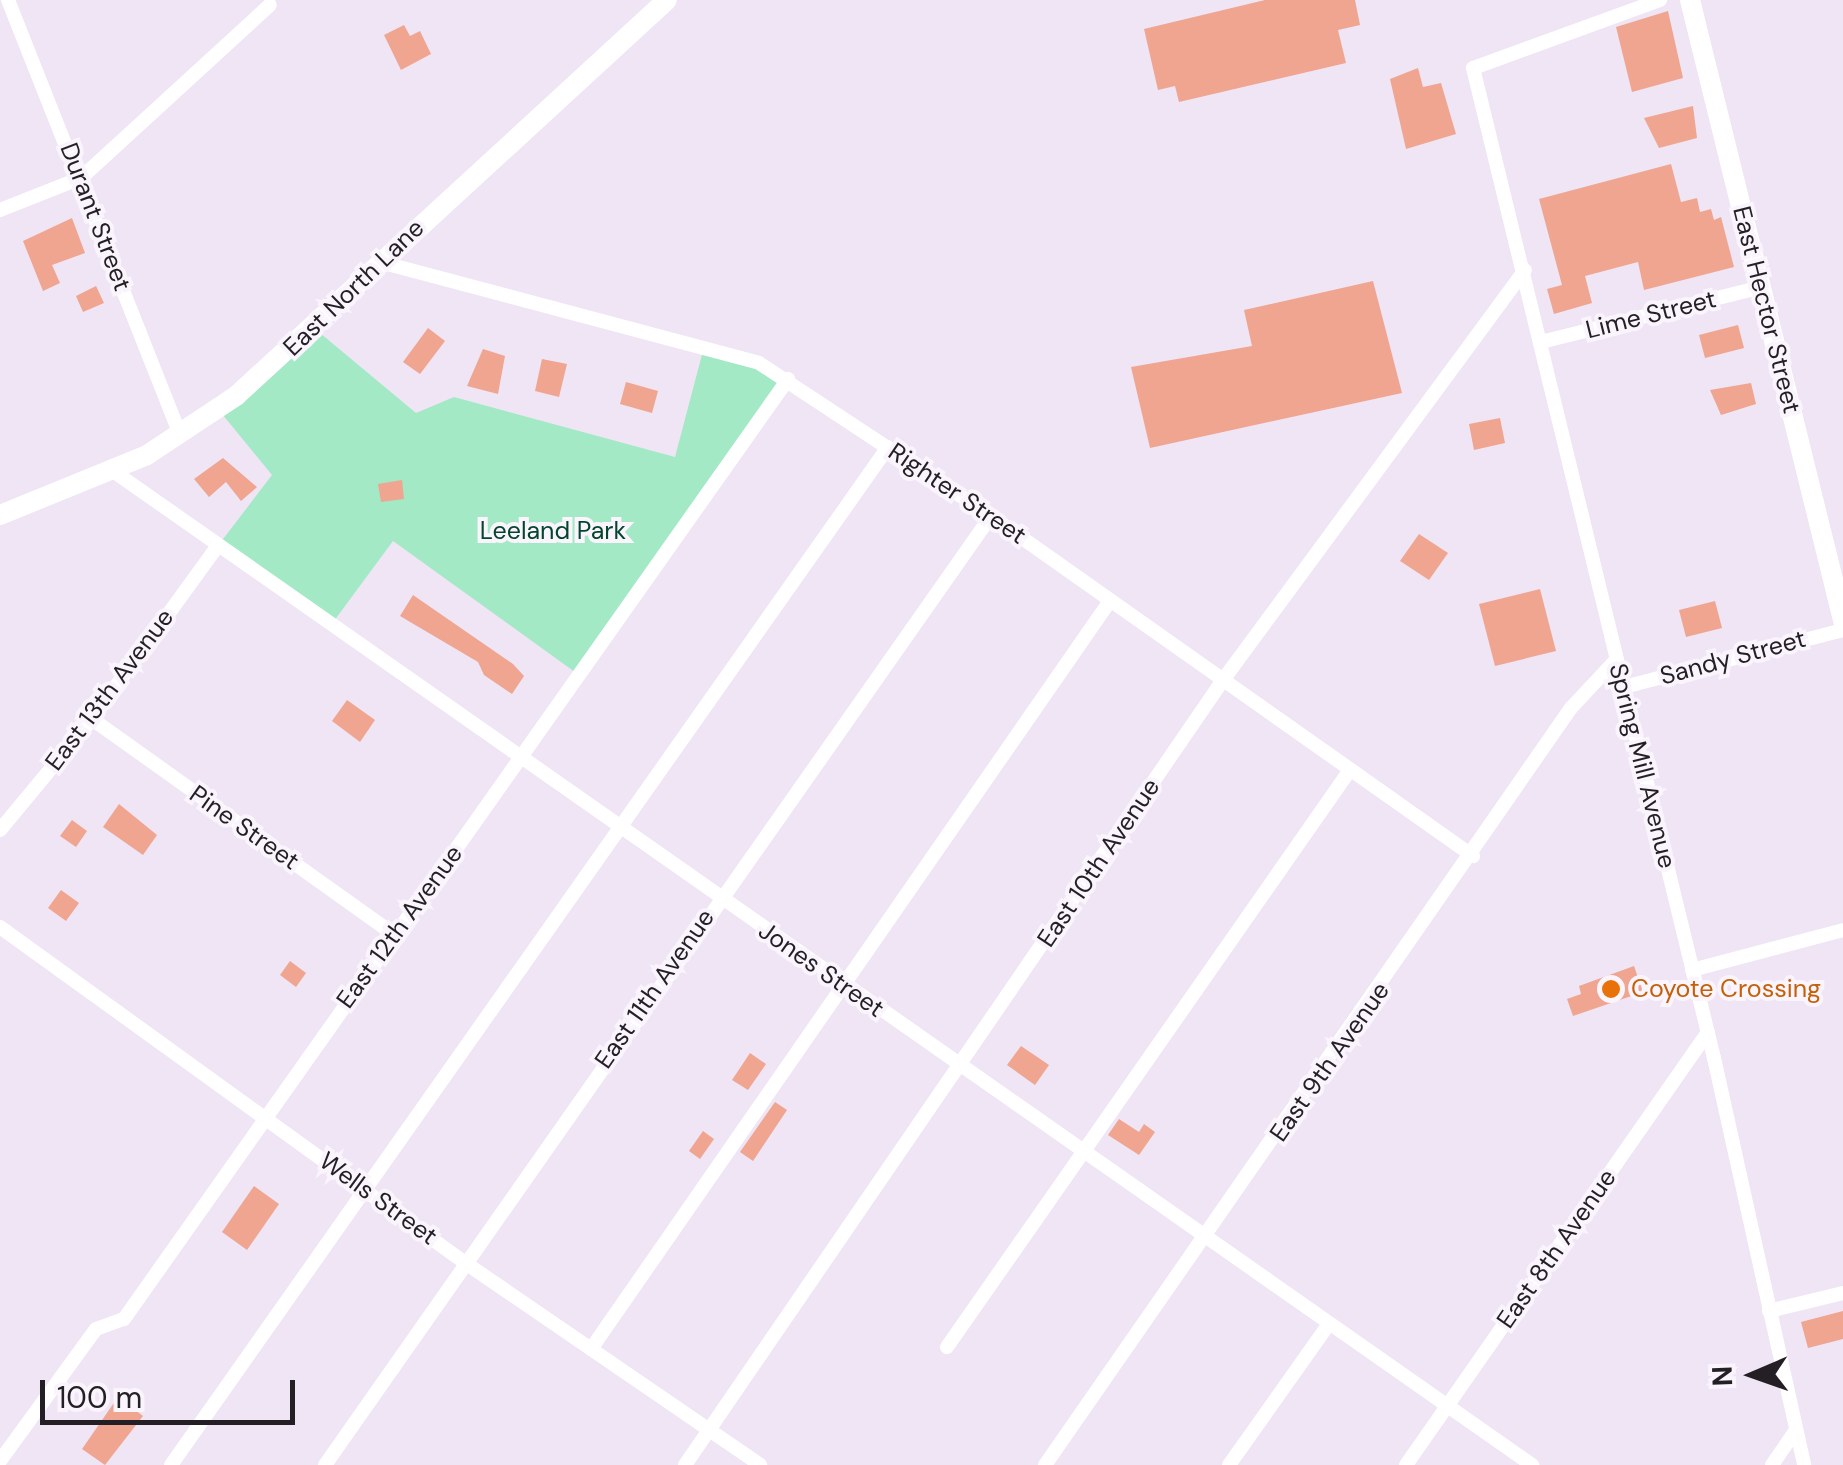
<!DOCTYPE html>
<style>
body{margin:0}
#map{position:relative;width:1843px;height:1465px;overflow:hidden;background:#efe5f5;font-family:"DM Sans",sans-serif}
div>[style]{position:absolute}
.green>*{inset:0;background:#a3e9c5}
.building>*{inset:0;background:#efa590}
.street>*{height:14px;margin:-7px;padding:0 7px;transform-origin:7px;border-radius:7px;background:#fff}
.secondary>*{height:20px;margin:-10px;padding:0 10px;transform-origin:10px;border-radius:10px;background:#fff}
.dots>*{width:28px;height:28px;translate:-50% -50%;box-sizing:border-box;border:5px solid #faf4fd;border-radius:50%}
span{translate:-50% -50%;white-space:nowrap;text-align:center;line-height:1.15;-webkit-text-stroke:8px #faf4fd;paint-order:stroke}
.street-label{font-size:25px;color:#231f25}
.park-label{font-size:25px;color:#04452d}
.food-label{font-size:25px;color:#c56008}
.left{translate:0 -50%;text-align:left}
.north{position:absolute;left:1703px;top:1325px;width:100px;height:100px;-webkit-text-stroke:8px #faf4fd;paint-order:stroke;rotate:268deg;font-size:28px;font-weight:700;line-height:40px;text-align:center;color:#231f25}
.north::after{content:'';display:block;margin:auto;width:35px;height:45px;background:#231f25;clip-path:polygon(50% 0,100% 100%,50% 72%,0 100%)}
.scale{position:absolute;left:40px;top:1380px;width:255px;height:45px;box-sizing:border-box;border:5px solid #231f25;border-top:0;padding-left:12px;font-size:30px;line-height:35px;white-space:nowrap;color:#231f25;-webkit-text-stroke:8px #faf4fd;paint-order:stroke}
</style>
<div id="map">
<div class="green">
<div style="clip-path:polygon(314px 328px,416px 413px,454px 397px,675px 457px,704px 347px,788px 379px,579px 675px,393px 541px,331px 625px,217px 547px,272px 475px,218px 409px)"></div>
</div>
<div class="building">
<div style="clip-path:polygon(1265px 0,1355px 0,1360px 25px,1338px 30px,1346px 63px,1179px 102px,1175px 86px,1158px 90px,1144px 29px)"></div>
<div style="clip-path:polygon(1668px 11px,1683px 78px,1632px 92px,1616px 27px)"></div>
<div style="clip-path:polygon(404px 25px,410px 36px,420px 31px,431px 54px,401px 70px,384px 35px)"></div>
<div style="clip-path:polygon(1418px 68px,1423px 87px,1441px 83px,1456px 134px,1406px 149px,1390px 79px)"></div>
<div style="clip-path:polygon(1693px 106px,1697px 138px,1659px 148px,1644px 118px)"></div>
<div style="clip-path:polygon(1671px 164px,1681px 202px,1697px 198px,1700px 212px,1711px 209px,1714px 220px,1721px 217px,1734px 267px,1644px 290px,1638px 262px,1585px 276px,1592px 303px,1554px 314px,1547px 289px,1562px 285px,1539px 199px)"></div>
<div style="clip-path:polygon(72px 218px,85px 253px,52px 265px,60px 283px,43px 291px,23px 241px)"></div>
<div style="clip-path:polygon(1373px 281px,1402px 393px,1150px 448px,1131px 367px,1252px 346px,1244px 310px)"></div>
<div style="clip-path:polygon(96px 286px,104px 303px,83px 312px,76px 296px)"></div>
<div style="clip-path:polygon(1738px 325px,1744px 348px,1705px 358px,1699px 335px)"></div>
<div style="clip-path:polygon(428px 328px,445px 341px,420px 374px,403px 362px)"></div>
<div style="clip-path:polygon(483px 349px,505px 356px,498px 394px,467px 386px)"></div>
<div style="clip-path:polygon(542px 359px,567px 364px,559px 397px,535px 391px)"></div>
<div style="clip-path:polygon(626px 382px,658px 391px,652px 413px,620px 404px)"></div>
<div style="clip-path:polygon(1751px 383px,1756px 404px,1721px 415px,1710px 390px)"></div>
<div style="clip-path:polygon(1500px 418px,1505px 443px,1474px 450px,1469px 424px)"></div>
<div style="clip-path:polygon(223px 458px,257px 487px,241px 501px,226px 482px,209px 497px,194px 479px)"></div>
<div style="clip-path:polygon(402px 480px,404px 499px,381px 502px,378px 484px)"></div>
<div style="clip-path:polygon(1419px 534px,1448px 553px,1429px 580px,1400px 561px)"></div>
<div style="clip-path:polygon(1540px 589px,1556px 651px,1495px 666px,1479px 604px)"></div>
<div style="clip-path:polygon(413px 595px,513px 664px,524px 676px,512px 694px,484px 675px,478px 662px,400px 616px)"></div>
<div style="clip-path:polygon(1715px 601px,1722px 628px,1686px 637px,1679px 610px)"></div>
<div style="clip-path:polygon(347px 700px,375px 720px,360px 742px,332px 721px)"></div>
<div style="clip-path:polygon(119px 804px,157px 835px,143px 855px,103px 827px)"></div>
<div style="clip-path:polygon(72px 820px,87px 831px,76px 847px,60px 836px)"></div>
<div style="clip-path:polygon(61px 890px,79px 903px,66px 921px,48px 908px)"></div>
<div style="clip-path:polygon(290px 961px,306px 973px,296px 987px,280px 975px)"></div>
<div style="clip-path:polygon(1634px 966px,1643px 992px,1573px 1016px,1567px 999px,1581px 994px,1579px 986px)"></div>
<div style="clip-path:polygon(1021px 1046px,1049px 1065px,1035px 1085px,1007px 1065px)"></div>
<div style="clip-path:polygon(750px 1053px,766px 1064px,748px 1090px,732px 1080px)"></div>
<div style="clip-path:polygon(775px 1102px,787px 1110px,753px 1161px,740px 1152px)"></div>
<div style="clip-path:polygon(1119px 1119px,1139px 1132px,1144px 1124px,1155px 1132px,1139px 1155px,1108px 1135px)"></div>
<div style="clip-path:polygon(703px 1131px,714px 1139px,700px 1159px,689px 1151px)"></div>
<div style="clip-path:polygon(254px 1186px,279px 1204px,247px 1250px,222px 1232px)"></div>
<div style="clip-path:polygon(1843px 1311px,1843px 1339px,1808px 1348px,1801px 1322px)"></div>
<div style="clip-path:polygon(118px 1397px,143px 1416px,105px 1465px,82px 1449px)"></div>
</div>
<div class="street">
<div style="left:8px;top:0;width:468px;rotate:68.4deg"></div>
<div style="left:1660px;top:0;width:199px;rotate:160deg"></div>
<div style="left:1473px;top:68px;width:1019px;rotate:76.32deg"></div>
<div style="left:1714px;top:1058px;width:417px;rotate:77.5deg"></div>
<div style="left:0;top:210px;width:87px;rotate:-21.6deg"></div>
<div style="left:81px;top:178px;width:256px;rotate:-42.5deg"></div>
<div style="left:380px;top:262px;width:392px;rotate:14.9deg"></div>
<div style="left:759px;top:363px;width:278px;rotate:33.4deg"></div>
<div style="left:991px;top:516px;width:590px;rotate:35.2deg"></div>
<div style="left:1541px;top:342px;width:227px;rotate:-14deg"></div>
<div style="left:113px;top:471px;width:1733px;rotate:35.01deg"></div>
<div style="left:1624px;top:687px;width:226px;rotate:-14.6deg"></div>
<div style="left:92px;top:719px;width:374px;rotate:35.5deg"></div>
<div style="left:0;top:830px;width:144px;rotate:-50.3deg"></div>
<div style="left:92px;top:719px;width:213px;rotate:-54deg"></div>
<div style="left:0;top:927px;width:572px;rotate:35.83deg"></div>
<div style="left:464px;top:1262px;width:359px;rotate:34.4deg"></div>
<div style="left:1692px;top:970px;width:156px;rotate:-14.8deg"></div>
<div style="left:1769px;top:1311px;width:76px;rotate:-13.7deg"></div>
<div style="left:947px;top:1347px;width:704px;rotate:-55.07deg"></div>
<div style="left:591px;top:1349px;width:910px;rotate:-55.25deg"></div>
<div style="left:0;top:1461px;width:163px;rotate:-54deg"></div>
<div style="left:96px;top:1329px;width:30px;rotate:-20deg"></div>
<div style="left:124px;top:1319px;width:1151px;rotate:-54.76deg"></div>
<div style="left:171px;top:1465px;width:1245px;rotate:-54.84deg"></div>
<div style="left:325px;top:1465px;width:1159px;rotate:-54.94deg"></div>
<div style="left:685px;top:1465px;width:952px;rotate:-55.58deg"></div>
<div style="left:1223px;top:680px;width:509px;rotate:-53.63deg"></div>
<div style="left:1045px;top:1465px;width:922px;rotate:-55.21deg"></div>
<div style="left:1571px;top:708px;width:64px;rotate:-46.9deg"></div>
<div style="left:1229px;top:1465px;width:171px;rotate:-54.7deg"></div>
<div style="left:1406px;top:1465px;width:528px;rotate:-55.11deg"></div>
<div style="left:1772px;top:1465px;width:42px;rotate:-55.6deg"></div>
</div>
<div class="secondary">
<div style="left:1690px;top:0;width:639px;rotate:76.14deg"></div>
<div style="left:0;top:515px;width:159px;rotate:-22.2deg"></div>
<div style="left:147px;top:455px;width:107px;rotate:-33.5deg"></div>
<div style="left:236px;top:396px;width:585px;rotate:-42.58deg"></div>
</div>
<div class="dots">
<div style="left:1611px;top:989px;background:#e8710a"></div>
</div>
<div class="street-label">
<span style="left:95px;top:217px;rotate:69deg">Durant Street</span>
<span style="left:354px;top:288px;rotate:-44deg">East North Lane</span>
<span style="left:1766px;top:310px;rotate:76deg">East Hector Street</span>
<span style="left:1651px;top:315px;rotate:-14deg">Lime Street</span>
<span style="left:957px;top:494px;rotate:34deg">Righter Street</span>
<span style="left:1733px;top:658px;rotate:-15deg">Sandy Street</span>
<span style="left:110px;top:690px;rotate:-53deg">East 13th Avenue</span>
<span style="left:1642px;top:766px;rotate:76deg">Spring Mill Avenue</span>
<span style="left:244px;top:828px;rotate:35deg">Pine Street</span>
<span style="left:1099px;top:863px;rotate:-56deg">East 10th Avenue</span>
<span style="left:400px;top:927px;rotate:-54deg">East 12th Avenue</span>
<span style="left:821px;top:970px;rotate:35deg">Jones Street</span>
<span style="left:655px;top:989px;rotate:-55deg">East 11th Avenue</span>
<span style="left:1330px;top:1062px;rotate:-55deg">East 9th Avenue</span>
<span style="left:378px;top:1199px;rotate:36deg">Wells Street</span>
<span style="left:1557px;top:1249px;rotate:-55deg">East 8th Avenue</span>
</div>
<div class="park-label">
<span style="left:553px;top:531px">Leeland Park</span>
</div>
<div class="food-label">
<span class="left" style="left:1631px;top:989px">Coyote Crossing</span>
</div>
<div class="north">N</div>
<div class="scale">100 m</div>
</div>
